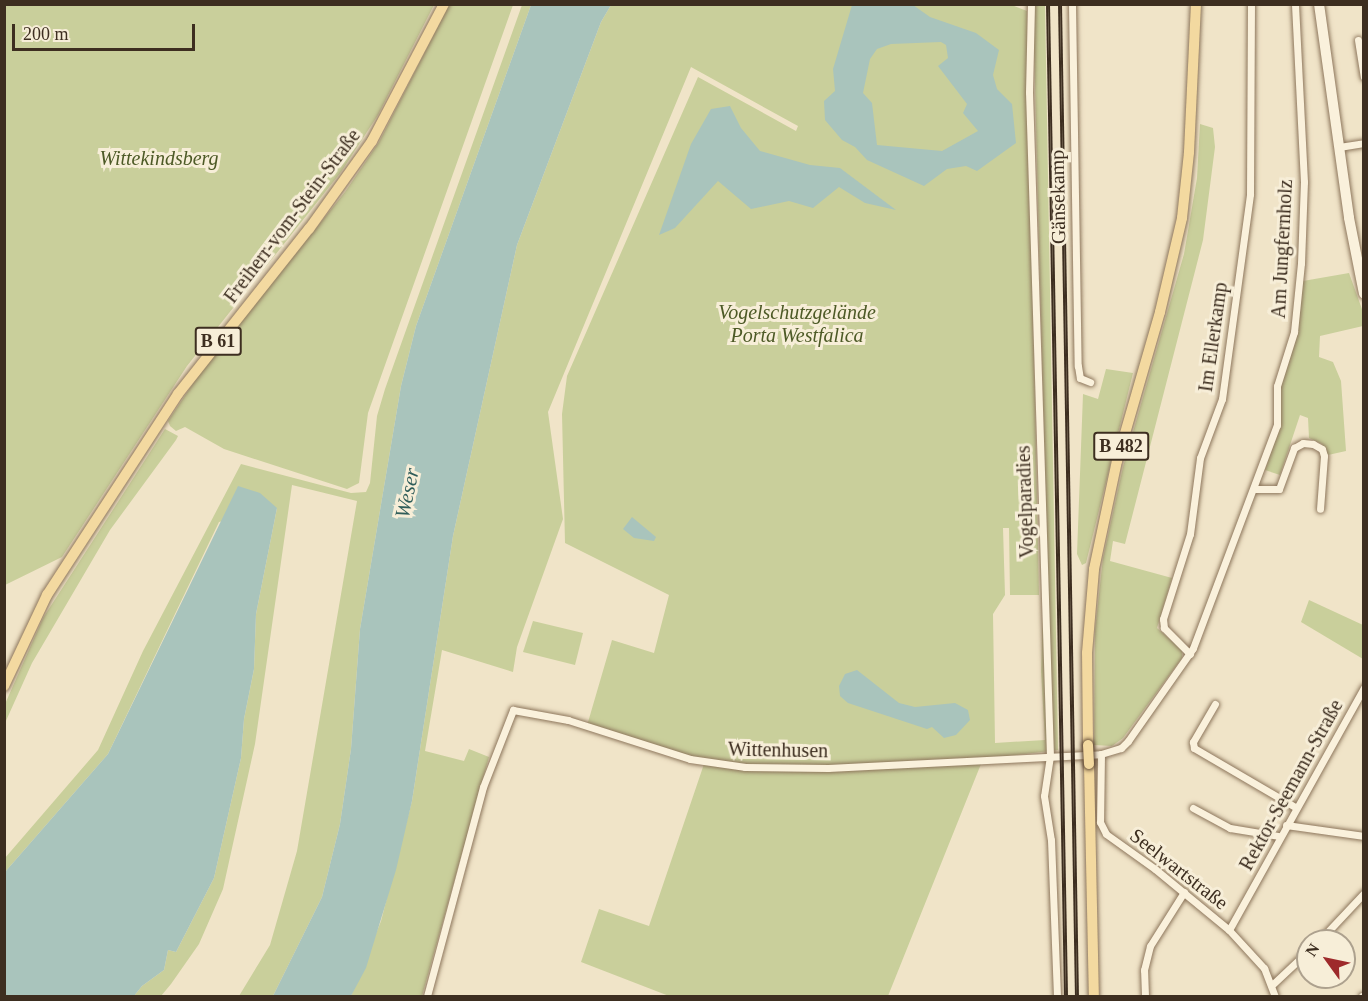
<!DOCTYPE html>
<meta charset="utf-8">
<style>
body{margin:0}
#map{position:relative;width:1368px;height:1001px;overflow:hidden;background:#f0e4c8;font-family:"Times New Roman",serif}
div>[style]{position:absolute}
.green>*{inset:0;background:#c9cf9b}
.water>*{inset:0;background:#a9c4bc}
.roads{filter:drop-shadow(0 0 2px #8d765c) drop-shadow(0 0 2px #8d765c)}
.street>*{height:7px;margin:-3.5px;padding:0 3.5px;transform-origin:3.5px;border-radius:3.5px;background:#faf1dc}
.secondary>*{height:10px;margin:-5px;padding:0 5px;transform-origin:5px;border-radius:5px;background:#faf1dc}
.primary>*{height:10px;margin:-5px;padding:0 5px;transform-origin:5px;border-radius:5px;background:#f3d9a0}
.rail>*{height:4px;margin-top:-2px;transform-origin:0;background:repeating-linear-gradient(90deg,#f7eed8 0 4.5px,#3d2e20 0 9px);box-sizing:border-box;border-block:2px solid #3d2e20}
.bridges{filter:drop-shadow(0 0 2px #5b4430) drop-shadow(0 0 2px #5b4430)}
.primary-bridge>*{height:10px;margin:-5px;padding:0 5px;transform-origin:5px;border-radius:5px;background:#f3d9a0}
span{translate:-50% -50%;white-space:nowrap;text-align:center;line-height:1.15;-webkit-text-stroke:6px #f7eed8;paint-order:stroke}
.shield-label span{padding:2px 4px;background:#f7eed8;border:2px solid;border-radius:4px;-webkit-text-stroke-width:0}
.shield-label{font-size:18px;color:#3d2e20;font-weight:700}
.park-label{font-size:20px;color:#4d5a26;font-style:italic}
.street-label{font-size:20px;color:#3d2e20}
.water-label{font-size:21px;color:#2f5d5a;font-style:italic}
.frame{position:absolute;inset:0;border:6px solid #3d2e20;pointer-events:none}
.north{position:absolute;left:1296px;top:929px;width:60px;height:60px;box-sizing:border-box;background:#f7eed8;border:2px solid #ada18e;border-radius:50%;rotate:303deg;font-size:16px;font-weight:700;line-height:24px;text-align:center;color:#3d2e20}
.north::after{content:'';display:block;margin:auto;width:21px;height:27px;background:#9e2a2b;clip-path:polygon(50% 0,100% 100%,50% 72%,0 100%)}
.scale{position:absolute;left:12px;top:24px;width:183px;height:27px;box-sizing:border-box;border:3px solid #3d2e20;border-top:0;padding-left:8px;font-size:18px;line-height:21px;white-space:nowrap;color:#3d2e20;-webkit-text-stroke:4px #f7eed8;paint-order:stroke}
</style>
<div id="map">
<div class="green">
<div style="clip-path:polygon(1009px 4px,1027px 11px,1039px 595px,1010px 595px,1009px 528px,1003px 528px,1005px 595px,993px 614px,995px 743px,1045px 740px,1041px 671px,1046px 520px,1033px 5px,1045px 5px,1058px 750px,983px 759px,888px 996px,669px 996px,581px 962px,599px 909px,649px 926px,704px 764px,586px 729px,612px 640px,654px 653px,669px 595px,565px 543px,562px 414px,567px 376px,698px 77px,796px 131px,798px 126px,691px 67px,548px 412px,563px 519px,517px 647px,513px 672px,442px 650px,425px 751px,464px 761px,469px 749px,489px 757px,422px 996px,351px 996px,381px 921px,412px 801px,453px 536px,517px 245px,601px 22px,611px 5px)"></div>
<div style="clip-path:polygon(4px 5px,434px 5px,378px 115px,341px 172px,187px 366px,62px 557px,5px 585px)"></div>
<div style="clip-path:polygon(449px 5px,513px 5px,368px 413px,359px 483px,347px 489px,224px 449px,185px 427px,176px 431px,170px 426px,168px 421px,200px 373px,345px 192px,379px 142px)"></div>
<div style="clip-path:polygon(522px 5px,531px 5px,416px 326px,401px 386px,360px 629px,351px 749px,340px 824px,322px 897px,273px 996px,239px 996px,270px 945px,297px 851px,357px 501px,292px 485px,255px 744px,223px 889px,199px 944px,171px 984px,161px 996px,134px 996px,142px 986px,164px 970px,168px 950px,176px 952px,214px 878px,241px 758px,244px 719px,254px 669px,256px 614px,277px 508px,219px 522px,108px 754px,5px 872px,5px 858px,98px 750px,143px 651px,241px 464px,351px 493px,366px 492px,370px 483px,377px 416px,385px 389px)"></div>
<div style="clip-path:polygon(1200px 124px,1213px 128px,1215px 147px,1203px 240px,1125px 544px,1113px 541px,1110px 561px,1172px 578px,1157px 628px,1182px 650px,1182px 658px,1123px 738px,1112px 746px,1094px 745px,1095px 630px,1103px 558px,1123px 467px,1184px 254px,1197px 178px)"></div>
<div style="clip-path:polygon(1349px 273px,1363px 312px,1363px 326px,1320px 336px,1319px 357px,1333px 362px,1341px 381px,1346px 451px,1328px 455px,1322px 444px,1309px 438px,1308px 418px,1300px 415px,1280px 475px,1265px 470px,1280px 425px,1280px 385px,1298px 332px,1303px 281px)"></div>
<div style="clip-path:polygon(1106px 369px,1133px 373px,1086px 563px,1082px 565px,1077px 554px,1083px 394px,1098px 399px)"></div>
<div style="clip-path:polygon(165px 429px,178px 436px,176px 440px,110px 530px,32px 663px,5px 723px,5px 704px,43px 618px)"></div>
<div style="clip-path:polygon(1309px 600px,1363px 625px,1363px 659px,1301px 622px)"></div>
<div style="clip-path:polygon(533px 621px,583px 633px,575px 665px,523px 652px)"></div>
</div>
<div class="water">
<div style="clip-path:polygon(531px 5px,611px 5px,601px 22px,517px 245px,453px 536px,412px 801px,396px 870px,366px 968px,351px 996px,273px 996px,322px 897px,340px 824px,351px 749px,360px 629px,401px 386px,416px 326px)"></div>
<div style="clip-path:polygon(evenodd,852px 5px,913px 5px,930px 17px,976px 33px,999px 50px,993px 75px,997px 89px,1012px 104px,1016px 143px,977px 171px,966px 166px,947px 169px,924px 186px,867px 160px,855px 147px,842px 140px,825px 120px,824px 101px,835px 91px,833px 69px,852px 5px,941px 42px,946px 45px,948px 58px,938px 66px,967px 104px,963px 113px,978px 131px,942px 151px,877px 145px,872px 103px,863px 93px,870px 59px,877px 49px,891px 44px,941px 42px)"></div>
<div style="clip-path:polygon(730px 106px,741px 128px,760px 151px,810px 165px,840px 168px,896px 210px,865px 203px,839px 187px,813px 208px,789px 201px,751px 209px,718px 181px,675px 228px,659px 235px,691px 144px,711px 109px)"></div>
<div style="clip-path:polygon(238px 486px,260px 493px,277px 508px,256px 614px,254px 669px,244px 719px,241px 758px,214px 878px,176px 952px,168px 950px,164px 970px,142px 986px,134px 996px,5px 996px,5px 872px,108px 754px)"></div>
<div style="clip-path:polygon(632px 517px,656px 537px,654px 541px,634px 538px,623px 529px)"></div>
<div style="clip-path:polygon(857px 670px,899px 703px,915px 707px,955px 703px,968px 710px,970px 720px,956px 735px,944px 738px,932px 727px,927px 729px,848px 703px,840px 696px,839px 686px,845px 674px)"></div>
</div>
<div class="roads">
<div class="street">
<div style="left:1031px;top:4px;width:88px;rotate:91.3deg"></div>
<div style="left:1029px;top:92px;width:664px;rotate:88.19deg"></div>
<div style="left:1050px;top:756px;width:40px;rotate:98.5deg"></div>
<div style="left:1044px;top:796px;width:45px;rotate:81deg"></div>
<div style="left:1051px;top:840px;width:156px;rotate:87.8deg"></div>
<div style="left:1072px;top:4px;width:362px;rotate:89.1deg"></div>
<div style="left:1078px;top:366px;width:12px;rotate:81deg"></div>
<div style="left:1080px;top:378px;width:11px;rotate:22deg"></div>
<div style="left:1358px;top:40px;width:37px;rotate:81deg"></div>
<div style="left:1339px;top:147px;width:25px;rotate:-9deg"></div>
<div style="left:1255px;top:489px;width:24px"></div>
<div style="left:1279px;top:489px;width:44px;rotate:-69.9deg"></div>
<div style="left:1294px;top:448px;width:10px;rotate:-29deg"></div>
<div style="left:1303px;top:443px;width:10px;rotate:6deg"></div>
<div style="left:1313px;top:444px;width:10px;rotate:29deg"></div>
<div style="left:1322px;top:449px;width:7px;rotate:74deg"></div>
<div style="left:1324px;top:456px;width:53px;rotate:94.3deg"></div>
<div style="left:1190px;top:654px;width:37px;rotate:-135deg"></div>
<div style="left:1164px;top:628px;width:9px;rotate:-96deg"></div>
<div style="left:1163px;top:619px;width:89px;rotate:-72.4deg"></div>
<div style="left:1190px;top:534px;width:77px;rotate:-82.5deg"></div>
<div style="left:1200px;top:458px;width:63px;rotate:-69.6deg"></div>
<div style="left:1222px;top:399px;width:207px;rotate:-82.2deg"></div>
<div style="left:1250px;top:194px;width:190px;rotate:-89.7deg"></div>
<div style="left:1215px;top:704px;width:44px;rotate:120.1deg"></div>
<div style="left:1193px;top:742px;width:6px;rotate:81deg"></div>
<div style="left:1194px;top:748px;width:117px;rotate:30.3deg"></div>
<div style="left:1101px;top:754px;width:68px;rotate:90.8deg"></div>
<div style="left:1100px;top:822px;width:13px;rotate:63deg"></div>
<div style="left:1106px;top:834px;width:60px;rotate:35.5deg"></div>
<div style="left:1155px;top:869px;width:96px;rotate:39.5deg"></div>
<div style="left:1229px;top:930px;width:52px;rotate:47.4deg"></div>
<div style="left:1264px;top:968px;width:30px;rotate:69deg"></div>
<div style="left:1193px;top:808px;width:42px;rotate:28.4deg"></div>
<div style="left:1230px;top:828px;width:50px;rotate:9.3deg"></div>
<div style="left:1286px;top:825px;width:79px;rotate:8deg"></div>
<div style="left:1229px;top:930px;width:278px;rotate:-60.9deg"></div>
<div style="left:1319px;top:941px;width:66px;rotate:-46.8deg"></div>
<div style="left:1273px;top:984px;width:48px;rotate:-43.3deg"></div>
<div style="left:427px;top:996px;width:216px;rotate:-75deg"></div>
<div style="left:483px;top:787px;width:83px;rotate:-68.7deg"></div>
<div style="left:513px;top:710px;width:56px;rotate:10.3deg"></div>
<div style="left:568px;top:720px;width:128px;rotate:17.7deg"></div>
<div style="left:690px;top:759px;width:56px;rotate:8.3deg"></div>
<div style="left:745px;top:767px;width:83px;rotate:0.7deg"></div>
<div style="left:828px;top:768px;width:273px;rotate:-2.9deg"></div>
<div style="left:1101px;top:754px;width:21px;rotate:-17deg"></div>
<div style="left:1121px;top:748px;width:10px;rotate:-45deg"></div>
<div style="left:1128px;top:741px;width:113px;rotate:-55deg"></div>
<div style="left:1193px;top:648px;width:238px;rotate:-69.4deg"></div>
<div style="left:1277px;top:425px;width:39px;rotate:-90deg"></div>
<div style="left:1277px;top:386px;width:57px;rotate:-72.5deg"></div>
<div style="left:1294px;top:332px;width:69px;rotate:-84.2deg"></div>
<div style="left:1301px;top:263px;width:81px;rotate:-87.9deg"></div>
<div style="left:1304px;top:182px;width:178px;rotate:-92.9deg"></div>
<div style="left:1145px;top:996px;width:26px;rotate:-92deg"></div>
<div style="left:1144px;top:970px;width:25px;rotate:-76deg"></div>
<div style="left:1150px;top:946px;width:64px;rotate:-57.8deg"></div>
<div style="left:1362px;top:996px;width:2px"></div>
</div>
<div class="secondary">
<div style="left:1319px;top:4px;width:216px;rotate:82deg"></div>
<div style="left:1349px;top:218px;width:77px;rotate:78.8deg"></div>
</div>
<div class="primary">
<div style="left:4px;top:686px;width:101px;rotate:-64.7deg"></div>
<div style="left:47px;top:595px;width:240px;rotate:-56.9deg"></div>
<div style="left:178px;top:394px;width:211px;rotate:-51.6deg"></div>
<div style="left:309px;top:229px;width:108px;rotate:-54.4deg"></div>
<div style="left:372px;top:141px;width:155px;rotate:-62.3deg"></div>
<div style="left:1088px;top:745px;width:92px;rotate:-90.6deg"></div>
<div style="left:1087px;top:653px;width:84px;rotate:-85.2deg"></div>
<div style="left:1094px;top:569px;width:110px;rotate:-78deg"></div>
<div style="left:1117px;top:461px;width:155px;rotate:-73.9deg"></div>
<div style="left:1160px;top:312px;width:97px;rotate:-76.8deg"></div>
<div style="left:1182px;top:218px;width:66px;rotate:-83.9deg"></div>
<div style="left:1189px;top:152px;width:148px;rotate:-87.3deg"></div>
<div style="left:1089px;top:764px;width:232px;rotate:88.8deg"></div>
</div>
</div>
<div class="rail">
<div style="left:1048px;top:4px;width:992px;rotate:88.96deg"></div>
<div style="left:1060px;top:4px;width:992px;rotate:89.02deg"></div>
</div>
<div class="bridges">
<div class="primary-bridge">
<div style="left:1088px;top:745px;width:19px;rotate:87deg"></div>
</div>
</div>
<div class="shield-label">
<span style="left:218px;top:341px">B 61</span>
<span style="left:1121px;top:446px">B 482</span>
</div>
<div class="park-label">
<span style="left:159px;top:158px">Wittekindsberg</span>
<span style="left:797px;top:324px">Vogelschutzgelände<br>Porta Westfalica</span>
</div>
<div class="street-label">
<span style="left:1058px;top:197px;rotate:-91deg">Gänsekamp</span>
<span style="left:292px;top:216px;rotate:-53deg">Freiherr-vom-Stein-Straße</span>
<span style="left:1282px;top:249px;rotate:-87deg">Am Jungfernholz</span>
<span style="left:1213px;top:337px;rotate:-82deg">Im Ellerkamp</span>
<span style="left:1025px;top:502px;rotate:-92deg">Vogelparadies</span>
<span style="left:778px;top:750px;rotate:1deg">Wittenhusen</span>
<span style="left:1291px;top:785px;rotate:-61deg">Rektor-Seemann-Straße</span>
<span style="left:1179px;top:869px;rotate:38deg">Seelwartstraße</span>
</div>
<div class="water-label">
<span style="left:407px;top:493px;rotate:-78deg">Weser</span>
</div>
<div class="frame"></div>
<div class="north">N</div>
<div class="scale">200 m</div>
</div>
